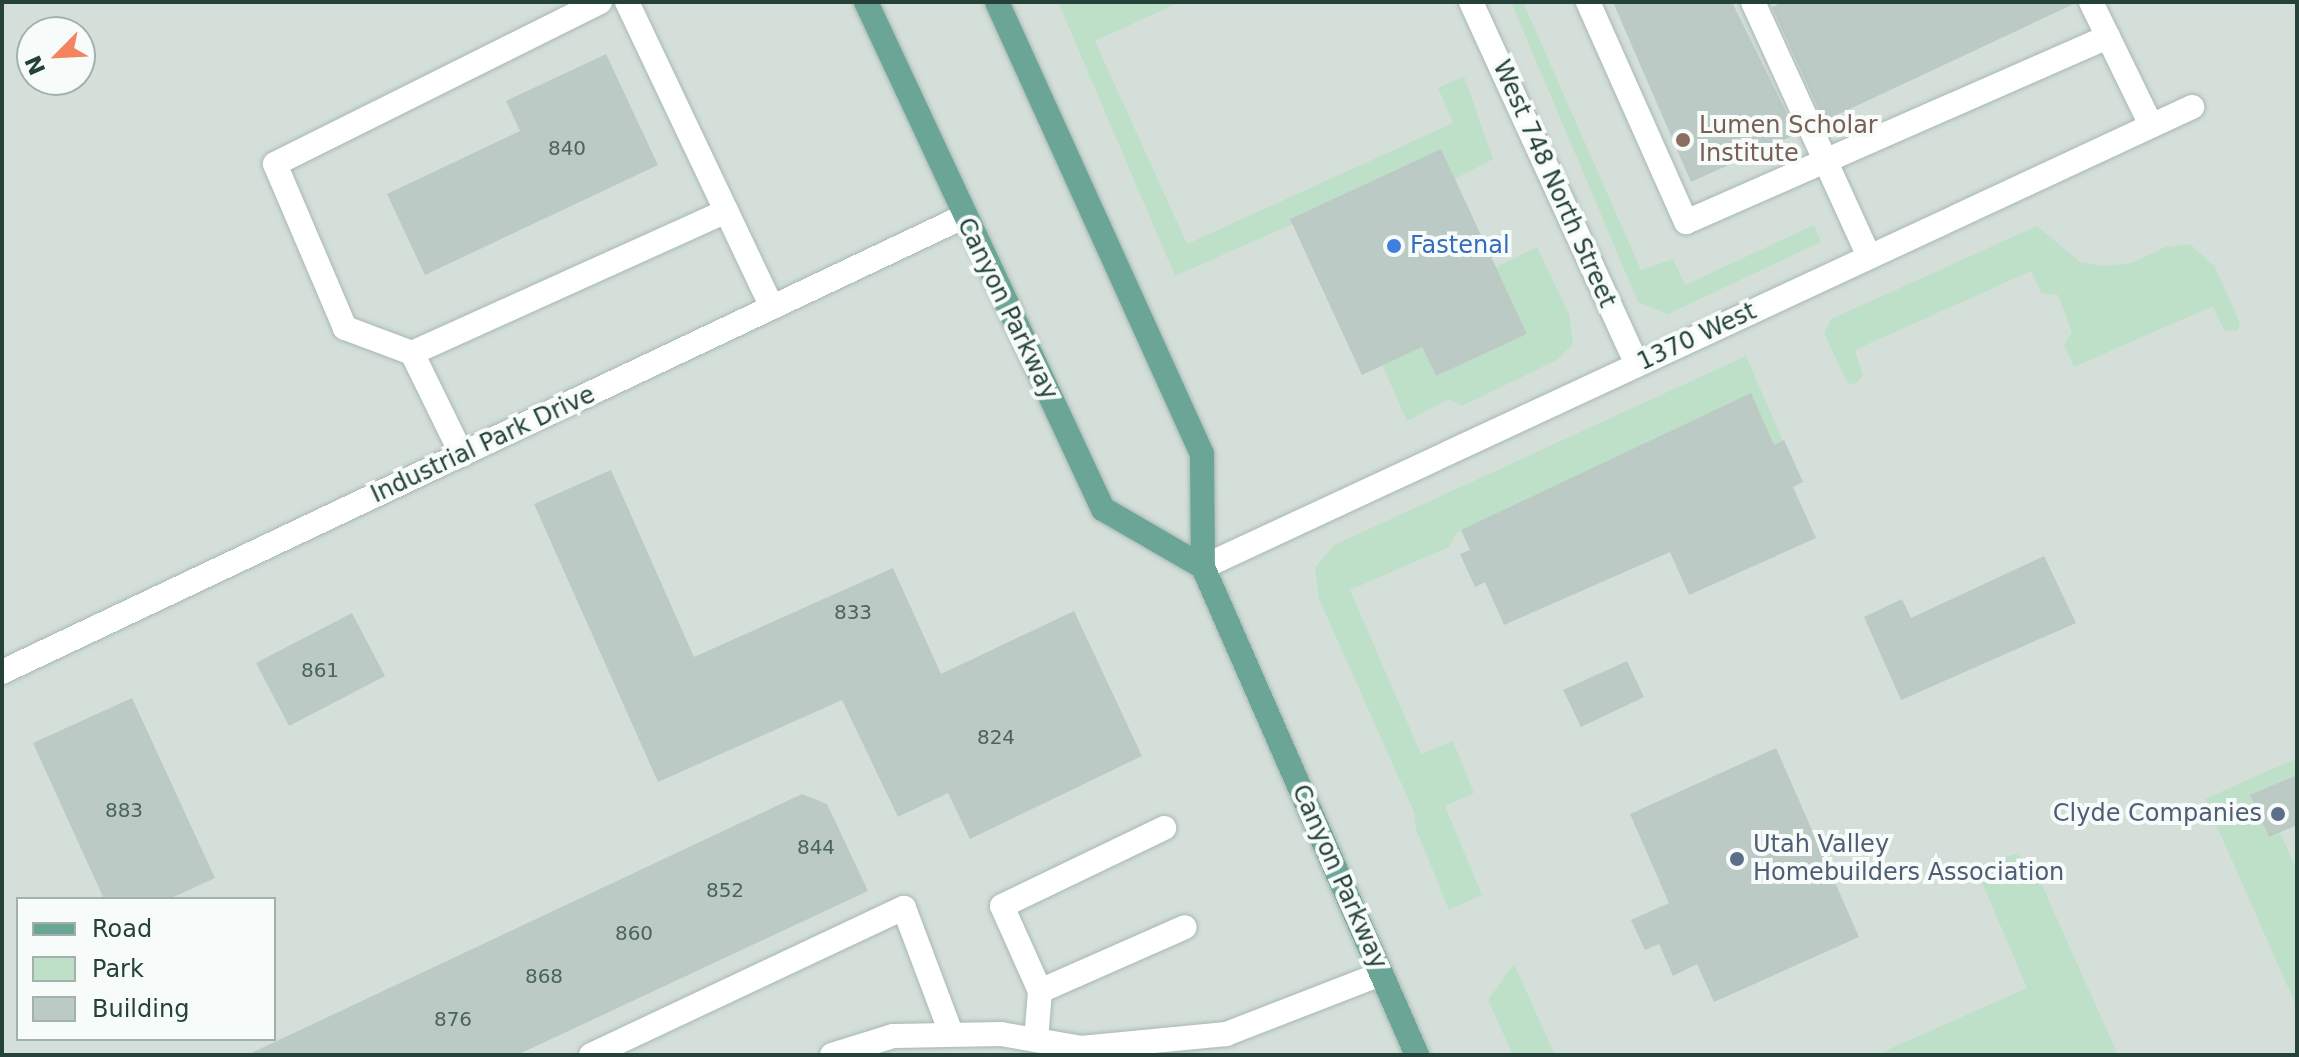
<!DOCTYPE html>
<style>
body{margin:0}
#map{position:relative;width:2299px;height:1057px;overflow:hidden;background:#e6efeb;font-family:"DejaVu Sans",sans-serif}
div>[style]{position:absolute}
.built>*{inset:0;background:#d4dfda}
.green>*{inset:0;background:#bfe0c8}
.building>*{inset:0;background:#bbcac4}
.roads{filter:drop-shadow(0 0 2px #a8b8b2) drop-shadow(0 0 2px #a8b8b2)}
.minor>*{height:24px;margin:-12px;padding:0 12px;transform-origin:12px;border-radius:12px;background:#fff}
.major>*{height:24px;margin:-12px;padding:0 12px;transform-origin:12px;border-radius:12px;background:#6aa596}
.dots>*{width:22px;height:22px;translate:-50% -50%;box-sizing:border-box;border:4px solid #f7fbf9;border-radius:50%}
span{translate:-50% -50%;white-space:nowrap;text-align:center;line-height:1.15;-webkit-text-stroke:8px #f7fbf9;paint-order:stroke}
.number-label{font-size:20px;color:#4a645c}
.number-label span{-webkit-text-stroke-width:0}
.education-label{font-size:24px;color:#785e54}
.left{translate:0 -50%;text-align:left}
.street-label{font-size:24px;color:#24423a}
.shop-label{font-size:24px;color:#366cbe}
.service-label{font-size:24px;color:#4e5e75}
.right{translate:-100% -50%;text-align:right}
.frame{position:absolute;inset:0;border:4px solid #24423a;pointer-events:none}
.legend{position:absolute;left:16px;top:897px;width:260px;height:144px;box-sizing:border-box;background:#f7fbf9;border:2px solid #a3b1ad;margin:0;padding:10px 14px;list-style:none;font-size:24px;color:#24423a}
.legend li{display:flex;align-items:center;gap:16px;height:40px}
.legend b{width:40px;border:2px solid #a3b1ad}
.north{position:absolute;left:16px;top:16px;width:80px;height:80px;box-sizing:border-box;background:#f7fbf9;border:2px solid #a3b1ad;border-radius:50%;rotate:246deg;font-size:22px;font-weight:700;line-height:32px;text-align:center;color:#24423a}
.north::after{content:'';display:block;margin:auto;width:28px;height:36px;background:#f4845f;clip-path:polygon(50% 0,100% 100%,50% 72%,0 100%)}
</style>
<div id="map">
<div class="built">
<div style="clip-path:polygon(evenodd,2px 2px,2297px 2px,2297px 1055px,2px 1055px,2px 2px,32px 32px,80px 32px,80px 80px,32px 80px,32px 32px,2px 2px,18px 899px,274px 899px,274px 1039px,18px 1039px,18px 899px)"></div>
</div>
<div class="green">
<div style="clip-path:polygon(1058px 2px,1180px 2px,1095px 41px,1187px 244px,1453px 123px,1438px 88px,1464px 76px,1493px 159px,1455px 179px,1441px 149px,1290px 219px,1293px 224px,1175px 276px)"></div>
<div style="clip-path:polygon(1511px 2px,1523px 2px,1641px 270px,1673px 259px,1685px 285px,1814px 225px,1821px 242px,1668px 314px,1638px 302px)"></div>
<div style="clip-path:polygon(2037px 226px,2080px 262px,2104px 266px,2132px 263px,2165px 247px,2190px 244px,2215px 267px,2240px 323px,2237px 331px,2224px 330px,2213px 306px,2074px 367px,2064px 345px,2072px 332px,2058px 295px,2041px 293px,2031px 271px,1855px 350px,1863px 376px,1854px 385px,1847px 382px,1824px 333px,1831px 319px)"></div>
<div style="clip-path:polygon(1537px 247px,1569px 314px,1573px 344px,1557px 360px,1462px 406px,1449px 399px,1407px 421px,1382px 365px,1422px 347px,1436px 376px,1527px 334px,1496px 267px)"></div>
<div style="clip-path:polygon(1746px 356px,1783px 441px,1770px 447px,1747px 396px,1457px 532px,1449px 547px,1350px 590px,1421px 754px,1453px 741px,1474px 793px,1445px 806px,1482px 895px,1449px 910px,1416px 829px,1414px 812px,1319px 599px,1315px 568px,1334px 545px)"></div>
<div style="clip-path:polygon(2297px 758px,2297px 781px,2294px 776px,2251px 796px,2269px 837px,2280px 832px,2297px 870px,2297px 1008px,2205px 799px)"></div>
<div style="clip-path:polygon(2016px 854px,2033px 865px,2118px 1055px,1876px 1055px,2027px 988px,1975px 866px)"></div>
<div style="clip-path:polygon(1514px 964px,1555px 1055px,1513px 1055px,1488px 1000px)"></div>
</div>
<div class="building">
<div style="clip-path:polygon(1613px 2px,1732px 2px,1797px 134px,1691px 182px)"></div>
<div style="clip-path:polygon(1783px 2px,2076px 2px,2076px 3px,1824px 121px,1772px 7px)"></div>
<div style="clip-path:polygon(606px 54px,658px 165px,425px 275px,387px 194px,520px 131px,506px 101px)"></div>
<div style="clip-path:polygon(1441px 149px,1527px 334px,1436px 376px,1422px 347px,1362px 375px,1290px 219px)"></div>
<div style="clip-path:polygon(1751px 393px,1774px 445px,1784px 440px,1803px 482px,1793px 487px,1816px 538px,1689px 595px,1670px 552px,1504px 625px,1485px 582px,1475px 587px,1460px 554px,1470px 550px,1461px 530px)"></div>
<div style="clip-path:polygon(611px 470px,694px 657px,893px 568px,941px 674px,1074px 611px,1142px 756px,970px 839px,948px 793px,898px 817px,842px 700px,658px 782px,534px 504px)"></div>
<div style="clip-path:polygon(2044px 556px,2076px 623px,1901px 700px,1864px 617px,1902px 599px,1911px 618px)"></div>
<div style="clip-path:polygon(352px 613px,385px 676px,289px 726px,256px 663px)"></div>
<div style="clip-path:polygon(1627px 661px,1644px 697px,1581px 727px,1563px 690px)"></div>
<div style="clip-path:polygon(132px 698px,215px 878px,169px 899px,104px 899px,33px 743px)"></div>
<div style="clip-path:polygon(1776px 748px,1859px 937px,1714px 1002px,1697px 964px,1673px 976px,1659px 944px,1645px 950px,1631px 920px,1669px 903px,1630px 814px)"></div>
<div style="clip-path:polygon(2297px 775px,2297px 825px,2269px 837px,2250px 795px)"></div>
<div style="clip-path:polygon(802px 794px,827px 804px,868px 891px,517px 1055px,247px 1055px)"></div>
</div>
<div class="roads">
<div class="minor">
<div style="left:627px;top:2px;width:338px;rotate:64.6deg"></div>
<div style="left:1471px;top:2px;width:399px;rotate:65.4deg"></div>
<div style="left:1588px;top:2px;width:241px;rotate:66deg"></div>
<div style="left:1686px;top:222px;width:461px;rotate:-23.7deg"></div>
<div style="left:1753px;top:2px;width:279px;rotate:65.5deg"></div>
<div style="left:2091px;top:2px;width:137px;rotate:64deg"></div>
<div style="left:412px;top:353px;width:345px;rotate:-24.3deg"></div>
<div style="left:462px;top:455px;width:114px;rotate:-116.1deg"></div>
<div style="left:412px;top:353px;width:72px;rotate:-159.5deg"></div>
<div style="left:345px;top:328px;width:178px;rotate:-113.1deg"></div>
<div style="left:275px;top:164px;width:363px;rotate:-26.5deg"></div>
<div style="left:1203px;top:567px;width:1091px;rotate:-24.94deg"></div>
<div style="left:2px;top:672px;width:1063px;rotate:-25.34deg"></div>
<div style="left:1040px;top:991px;width:158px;rotate:-23.8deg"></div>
<div style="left:1036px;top:1040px;width:49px;rotate:-85.3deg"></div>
<div style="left:1040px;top:991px;width:93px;rotate:-114.1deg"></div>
<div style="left:1002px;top:906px;width:180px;rotate:-25.7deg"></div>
<div style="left:591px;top:1055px;width:346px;rotate:-25.2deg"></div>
<div style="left:904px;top:908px;width:134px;rotate:69.4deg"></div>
<div style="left:832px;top:1055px;width:64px;rotate:-17.3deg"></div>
<div style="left:893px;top:1036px;width:108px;rotate:-1.1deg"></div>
<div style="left:1001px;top:1034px;width:81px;rotate:9.9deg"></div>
<div style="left:1081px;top:1048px;width:146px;rotate:-5.5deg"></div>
<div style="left:1226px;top:1034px;width:166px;rotate:-21.2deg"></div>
</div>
<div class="major">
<div style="left:866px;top:2px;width:560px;rotate:64.95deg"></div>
<div style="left:1103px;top:509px;width:116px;rotate:30.1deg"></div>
<div style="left:997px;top:2px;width:496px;rotate:65.6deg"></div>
<div style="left:1202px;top:454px;width:113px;rotate:89.5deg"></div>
<div style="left:1203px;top:567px;width:533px;rotate:66.32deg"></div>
</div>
</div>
<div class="dots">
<div style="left:1683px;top:140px;background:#8d6e63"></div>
<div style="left:1394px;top:246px;background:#3f7fe0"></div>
<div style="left:2278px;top:814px;background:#5c6f8a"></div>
<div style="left:1737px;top:859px;background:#5c6f8a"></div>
</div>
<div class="number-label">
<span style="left:567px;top:148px">840</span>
<span style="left:853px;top:612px">833</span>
<span style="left:320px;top:670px">861</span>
<span style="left:996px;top:737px">824</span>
<span style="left:124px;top:810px">883</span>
<span style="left:816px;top:847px">844</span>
<span style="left:725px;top:890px">852</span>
<span style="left:634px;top:933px">860</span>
<span style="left:544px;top:976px">868</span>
<span style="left:453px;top:1019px">876</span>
</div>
<div class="education-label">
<span class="left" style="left:1699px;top:140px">Lumen Scholar<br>Institute</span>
</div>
<div class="street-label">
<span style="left:1554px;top:184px;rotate:66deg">West 748 North Street</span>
<span style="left:1007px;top:309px;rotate:64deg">Canyon Parkway</span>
<span style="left:1697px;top:337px;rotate:-25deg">1370 West</span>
<span style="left:483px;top:445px;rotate:-25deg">Industrial Park Drive</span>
<span style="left:1339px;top:877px;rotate:66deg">Canyon Parkway</span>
</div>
<div class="shop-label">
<span class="left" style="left:1410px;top:246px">Fastenal</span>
</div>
<div class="service-label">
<span class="right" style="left:2262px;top:814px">Clyde Companies</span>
<span class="left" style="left:1753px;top:859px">Utah Valley<br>Homebuilders Association</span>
</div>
<div class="frame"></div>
<ul class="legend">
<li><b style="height:10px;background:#6aa596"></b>Road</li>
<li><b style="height:22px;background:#bfe0c8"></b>Park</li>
<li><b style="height:22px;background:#bbcac4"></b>Building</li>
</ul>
<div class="north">N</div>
</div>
